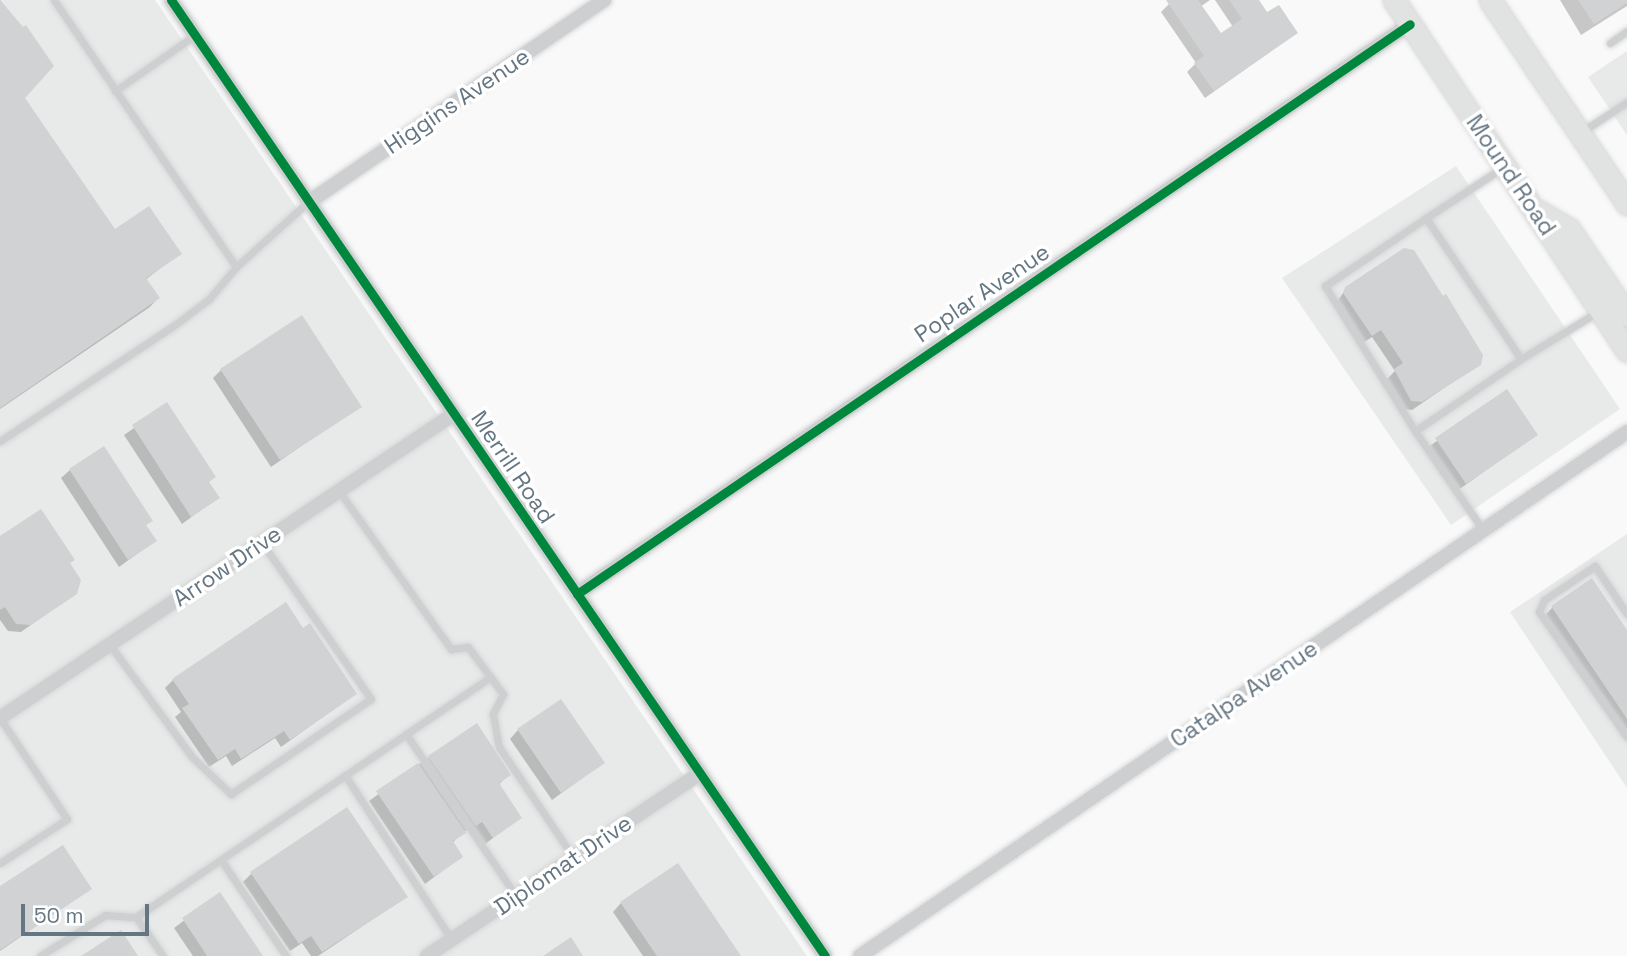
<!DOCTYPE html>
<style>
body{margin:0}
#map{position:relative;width:1627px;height:956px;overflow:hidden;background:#f9f9f9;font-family:"Space Grotesk",sans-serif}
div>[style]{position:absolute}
.built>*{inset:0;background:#e8e9e9}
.shadow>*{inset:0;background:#0003}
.building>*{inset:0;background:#d0d2d3}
.roads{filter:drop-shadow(0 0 2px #d5d6d7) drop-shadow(0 0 2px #d5d6d7)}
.lane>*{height:7px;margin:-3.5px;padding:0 3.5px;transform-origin:3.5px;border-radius:3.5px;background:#cecfd0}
.street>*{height:14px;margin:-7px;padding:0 7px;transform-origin:7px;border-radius:7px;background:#cecfd0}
.secondary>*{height:21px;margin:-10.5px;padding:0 10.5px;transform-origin:10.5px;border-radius:10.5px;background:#e1e2e2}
.cycleway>*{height:9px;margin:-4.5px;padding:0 4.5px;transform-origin:4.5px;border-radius:4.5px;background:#00873e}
span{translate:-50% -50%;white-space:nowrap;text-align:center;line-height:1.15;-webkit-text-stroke:7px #fff;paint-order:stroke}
.street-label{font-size:23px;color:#657683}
.scale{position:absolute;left:21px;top:904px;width:128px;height:32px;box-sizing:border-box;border:4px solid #657683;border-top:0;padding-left:9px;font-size:21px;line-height:24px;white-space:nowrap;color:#657683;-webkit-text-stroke:5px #fff;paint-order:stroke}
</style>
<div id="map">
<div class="built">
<div style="clip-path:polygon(0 0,155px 0,807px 956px,0 956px)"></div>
<div style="clip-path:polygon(1627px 51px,1627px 135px,1588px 77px)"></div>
<div style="clip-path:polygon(1456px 166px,1620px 409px,1451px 525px,1282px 278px)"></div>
<div style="clip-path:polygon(1627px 534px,1627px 788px,1510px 612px)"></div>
</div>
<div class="shadow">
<div style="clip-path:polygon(0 0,52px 66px,23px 98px,115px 231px,180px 253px,145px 280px,158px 298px,150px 307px,0 409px)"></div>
<div style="clip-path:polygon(1167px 0,1210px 0,1200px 7px,1220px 36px,1233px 27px,1215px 0,1257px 0,1267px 15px,1296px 33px,1205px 98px,1187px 72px,1196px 63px,1161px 12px,1169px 4px)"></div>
<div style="clip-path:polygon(1560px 0,1627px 0,1627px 6px,1581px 35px)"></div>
<div style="clip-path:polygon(1346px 289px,1479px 364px,1412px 410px,1403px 409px,1387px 379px,1395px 371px,1372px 337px,1363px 343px,1336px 303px)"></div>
<div style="clip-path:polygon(221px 370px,359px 406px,271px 467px,213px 378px)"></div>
<div style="clip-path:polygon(1507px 391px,1536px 434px,1457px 491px,1427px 448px)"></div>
<div style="clip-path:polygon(167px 405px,217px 498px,182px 524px,124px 435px)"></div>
<div style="clip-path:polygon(70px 470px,151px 520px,145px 526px,155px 541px,119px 567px,61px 478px)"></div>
<div style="clip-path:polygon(0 538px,68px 564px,75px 593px,21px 632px,8px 631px,0 620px)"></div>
<div style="clip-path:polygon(1552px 608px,1627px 633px,1627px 738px,1544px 616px)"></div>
<div style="clip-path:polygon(302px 630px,355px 694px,281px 747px,275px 738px,232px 766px,226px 756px,209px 767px,175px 717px,181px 712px,165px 688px,173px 680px)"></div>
<div style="clip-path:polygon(518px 730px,603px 763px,552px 800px,510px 739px)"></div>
<div style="clip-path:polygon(429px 757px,509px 775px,498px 785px,520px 817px,484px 845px,473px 829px,465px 831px,452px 843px,461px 857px,425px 884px,369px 801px)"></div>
<div style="clip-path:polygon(251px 874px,406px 897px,318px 956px,311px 956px,302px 943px,290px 951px,243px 882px)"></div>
<div style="clip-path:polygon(0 888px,90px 889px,0 951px)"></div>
<div style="clip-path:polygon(220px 894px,261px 956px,193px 956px,174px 928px)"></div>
<div style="clip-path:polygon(621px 903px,734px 956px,643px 956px,613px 912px)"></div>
</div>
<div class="building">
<div style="clip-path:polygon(0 0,23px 27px,26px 25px,54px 66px,25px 98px,115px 229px,149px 206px,182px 254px,146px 278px,160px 298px,0 408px)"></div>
<div style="clip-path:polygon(1166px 0,1198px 0,1221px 33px,1242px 19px,1229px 0,1259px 0,1267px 12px,1279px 5px,1298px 33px,1214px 91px,1194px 63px,1204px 56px)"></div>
<div style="clip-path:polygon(1578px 0,1627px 0,1627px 3px,1594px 24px)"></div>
<div style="clip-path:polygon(1404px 248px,1414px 250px,1443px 296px,1446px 294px,1483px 355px,1481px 365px,1422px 402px,1411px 401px,1394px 369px,1403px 363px,1381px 330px,1372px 336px,1343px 293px,1345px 287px)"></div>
<div style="clip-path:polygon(302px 315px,362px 407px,280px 460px,220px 369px)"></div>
<div style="clip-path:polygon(1507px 389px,1538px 435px,1466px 484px,1435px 438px)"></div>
<div style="clip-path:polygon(167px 402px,216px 477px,209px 482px,220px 498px,191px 517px,132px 425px)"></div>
<div style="clip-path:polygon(104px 446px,153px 521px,146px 525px,157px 541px,128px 560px,69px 469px)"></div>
<div style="clip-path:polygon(41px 509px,75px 560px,70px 563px,81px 580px,77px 594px,31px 625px,16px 624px,5px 607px,0 610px,0 536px)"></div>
<div style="clip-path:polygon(1592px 578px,1627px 630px,1627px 719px,1551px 606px)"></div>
<div style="clip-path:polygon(286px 602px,303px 628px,310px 623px,357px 694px,290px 740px,284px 731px,241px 759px,235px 749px,218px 760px,182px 708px,189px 704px,172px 679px)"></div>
<div style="clip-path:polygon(561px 699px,605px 763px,561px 793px,517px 729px)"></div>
<div style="clip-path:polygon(477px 723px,511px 775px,499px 783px,522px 818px,493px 838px,482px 822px,476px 826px,428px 756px)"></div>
<div style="clip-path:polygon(418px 763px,466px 833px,453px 841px,463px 857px,434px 877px,376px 791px)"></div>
<div style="clip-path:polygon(347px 807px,408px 897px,322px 952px,311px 936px,299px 944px,250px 872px)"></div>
<div style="clip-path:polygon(63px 845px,92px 889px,0 950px,0 886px)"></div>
<div style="clip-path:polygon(678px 863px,741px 956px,657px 956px,620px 902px)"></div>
<div style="clip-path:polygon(220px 892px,263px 956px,207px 956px,182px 918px)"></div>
<div style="clip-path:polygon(121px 930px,138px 956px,81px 956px)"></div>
<div style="clip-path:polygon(571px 937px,583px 956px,543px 956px)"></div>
</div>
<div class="roads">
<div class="lane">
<div style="left:54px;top:0;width:323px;rotate:55.7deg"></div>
<div style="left:1610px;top:43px;width:21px;rotate:-35deg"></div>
<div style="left:115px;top:91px;width:98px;rotate:-35deg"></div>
<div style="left:1580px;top:133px;width:56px;rotate:-33.4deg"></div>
<div style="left:1502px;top:168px;width:91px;rotate:146.7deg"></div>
<div style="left:1426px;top:218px;width:170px;rotate:56deg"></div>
<div style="left:1521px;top:359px;width:92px;rotate:-31.6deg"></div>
<div style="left:1415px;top:431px;width:171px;rotate:-121.8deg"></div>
<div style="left:1325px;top:286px;width:122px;rotate:-34deg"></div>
<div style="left:0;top:441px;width:211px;rotate:-33.6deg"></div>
<div style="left:176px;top:324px;width:41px;rotate:-37.1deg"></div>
<div style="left:209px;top:299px;width:42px;rotate:-49.8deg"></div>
<div style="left:236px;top:267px;width:97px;rotate:-42.1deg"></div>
<div style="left:339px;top:491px;width:194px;rotate:54.7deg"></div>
<div style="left:451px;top:649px;width:17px;rotate:-7deg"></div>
<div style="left:468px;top:647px;width:59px;rotate:53.3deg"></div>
<div style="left:503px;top:694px;width:22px;rotate:117deg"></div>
<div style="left:493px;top:714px;width:34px;rotate:80deg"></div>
<div style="left:499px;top:747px;width:134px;rotate:56deg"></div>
<div style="left:1483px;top:530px;width:120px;rotate:-124.5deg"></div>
<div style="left:1415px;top:431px;width:128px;rotate:-34.2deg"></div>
<div style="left:1627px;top:614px;width:58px;rotate:-123.7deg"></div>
<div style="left:1595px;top:566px;width:61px;rotate:146.3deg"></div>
<div style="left:1544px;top:600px;width:13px;rotate:113deg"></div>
<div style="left:1539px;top:612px;width:153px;rotate:54.9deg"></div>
<div style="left:110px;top:645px;width:139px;rotate:53.8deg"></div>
<div style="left:192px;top:757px;width:54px;rotate:43.5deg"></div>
<div style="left:231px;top:794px;width:169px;rotate:-34.2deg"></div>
<div style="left:371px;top:699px;width:190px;rotate:-124.9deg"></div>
<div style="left:406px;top:734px;width:196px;rotate:55.8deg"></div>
<div style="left:345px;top:775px;width:195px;rotate:57.1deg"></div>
<div style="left:221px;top:860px;width:116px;rotate:55.9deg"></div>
<div style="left:0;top:863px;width:80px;rotate:-33.3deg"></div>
<div style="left:67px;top:819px;width:121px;rotate:-123.6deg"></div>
<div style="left:136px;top:917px;width:47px;rotate:55.3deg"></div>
<div style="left:40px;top:956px;width:77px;rotate:-32.2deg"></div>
<div style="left:105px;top:915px;width:31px;rotate:4deg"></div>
<div style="left:136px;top:917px;width:428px;rotate:-34.1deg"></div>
</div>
<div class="street">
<div style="left:171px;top:0;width:1158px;rotate:55.62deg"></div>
<div style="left:309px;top:202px;width:358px;rotate:-34.4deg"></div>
<div style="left:577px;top:594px;width:1009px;rotate:-34.38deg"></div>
<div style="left:0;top:718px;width:546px;rotate:-33.81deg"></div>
<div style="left:427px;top:956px;width:327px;rotate:-33.8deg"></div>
<div style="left:860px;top:956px;width:929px;rotate:-34.34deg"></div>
</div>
<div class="secondary">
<div style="left:1394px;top:0;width:421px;rotate:56.4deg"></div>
<div style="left:1490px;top:0;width:246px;rotate:56.1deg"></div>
<div style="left:1538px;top:211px;width:36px;rotate:30deg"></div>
<div style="left:1569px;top:229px;width:104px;rotate:56deg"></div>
</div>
</div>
<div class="cycleway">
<div style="left:171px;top:0;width:1158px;rotate:55.62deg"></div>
<div style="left:577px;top:594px;width:1009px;rotate:-34.38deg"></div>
</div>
<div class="street-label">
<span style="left:457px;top:101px;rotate:-34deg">Higgins Avenue</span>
<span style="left:1511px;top:175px;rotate:56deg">Mound Road</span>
<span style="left:982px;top:293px;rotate:-34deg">Poplar Avenue</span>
<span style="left:513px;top:467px;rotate:56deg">Merrill Road</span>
<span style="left:227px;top:566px;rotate:-34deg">Arrow Drive</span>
<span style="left:1244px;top:694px;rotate:-34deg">Catalpa Avenue</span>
<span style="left:563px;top:865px;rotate:-34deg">Diplomat Drive</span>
</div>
<div class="scale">50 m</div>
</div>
